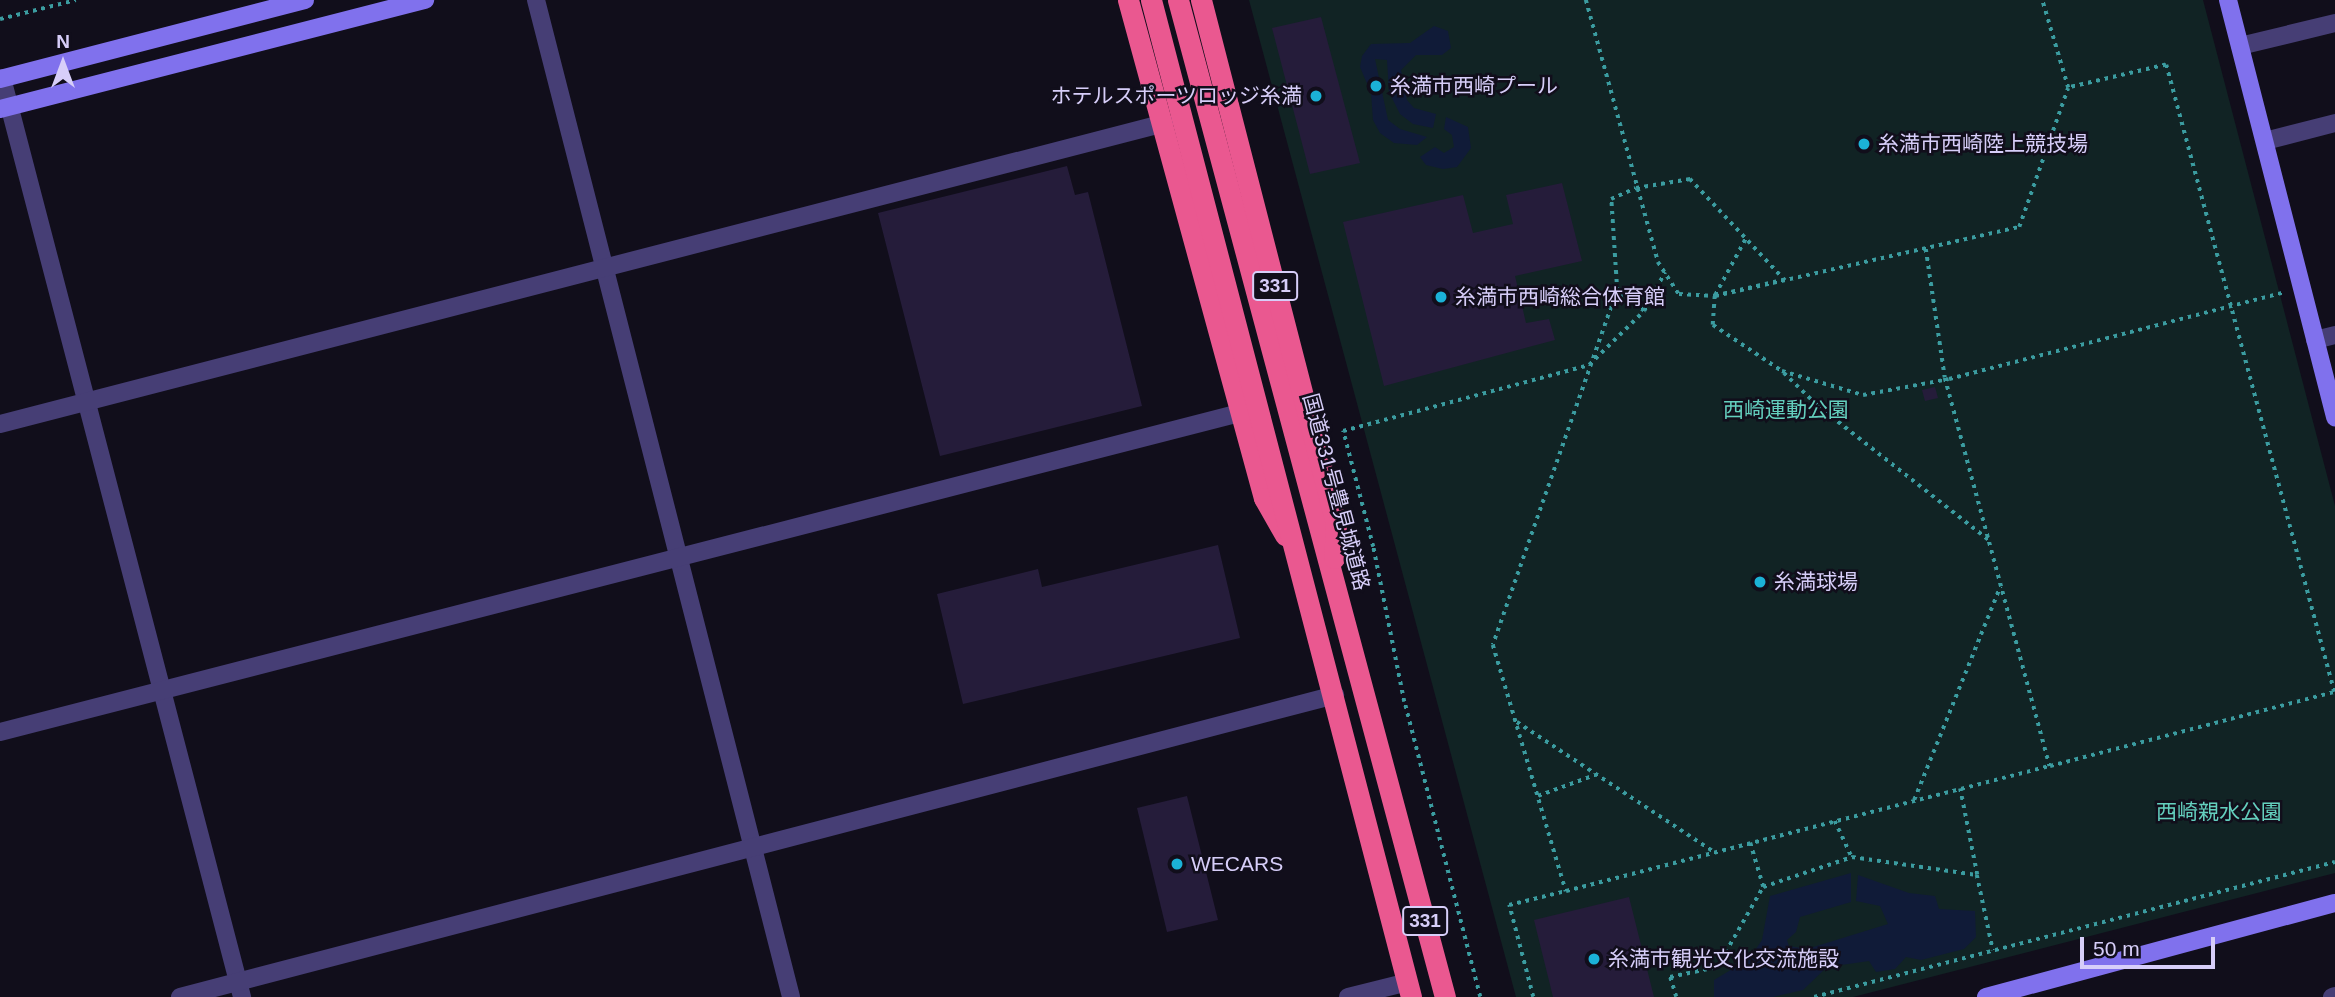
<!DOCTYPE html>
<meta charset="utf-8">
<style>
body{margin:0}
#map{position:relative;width:2335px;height:997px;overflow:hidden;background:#110e1b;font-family:Helvetica,"Noto Sans JP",sans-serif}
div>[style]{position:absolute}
.green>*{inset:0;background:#112324}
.water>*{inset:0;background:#101b38}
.building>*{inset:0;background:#251c3a}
.path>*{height:3.5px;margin-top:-1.75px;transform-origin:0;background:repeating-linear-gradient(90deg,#3b9ca0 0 3.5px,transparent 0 8.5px)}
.street>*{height:18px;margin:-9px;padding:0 9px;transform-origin:9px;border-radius:9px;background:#463e75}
.secondary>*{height:18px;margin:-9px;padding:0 9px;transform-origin:9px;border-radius:9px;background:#8071ed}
.highway>*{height:21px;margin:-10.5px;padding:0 10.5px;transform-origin:10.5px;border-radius:10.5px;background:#ea5890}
.dots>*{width:19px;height:19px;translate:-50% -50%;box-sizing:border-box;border:4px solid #110e1b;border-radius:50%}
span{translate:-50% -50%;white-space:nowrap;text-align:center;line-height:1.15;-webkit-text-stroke:5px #110e1b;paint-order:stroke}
.shield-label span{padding:2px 5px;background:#110e1b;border:2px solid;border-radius:5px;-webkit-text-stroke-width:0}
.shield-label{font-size:19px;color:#d7cef9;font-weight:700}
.poi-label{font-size:21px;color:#d7cef9}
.left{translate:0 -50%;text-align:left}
.right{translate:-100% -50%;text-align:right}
.park-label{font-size:21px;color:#64cfbe}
.street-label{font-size:21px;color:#d7cef9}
.north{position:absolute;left:28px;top:28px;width:70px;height:70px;-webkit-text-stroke:5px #110e1b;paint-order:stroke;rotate:0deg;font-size:19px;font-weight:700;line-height:28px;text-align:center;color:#d7cef9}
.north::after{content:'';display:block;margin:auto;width:24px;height:32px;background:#d7cef9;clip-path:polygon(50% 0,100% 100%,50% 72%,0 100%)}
.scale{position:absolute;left:2080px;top:937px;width:135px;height:32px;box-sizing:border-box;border:4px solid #d7cef9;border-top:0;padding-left:9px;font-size:21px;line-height:24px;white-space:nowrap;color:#d7cef9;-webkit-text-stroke:5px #110e1b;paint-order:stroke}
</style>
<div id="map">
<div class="green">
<div style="clip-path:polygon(1249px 0,2203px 0,2335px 506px,2335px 873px,1853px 997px,1516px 997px)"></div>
</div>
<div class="water">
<div style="clip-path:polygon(1434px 26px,1448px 31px,1451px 48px,1442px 55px,1416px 55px,1401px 70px,1407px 100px,1414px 108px,1436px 114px,1433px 128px,1413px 124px,1400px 114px,1389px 92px,1387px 60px,1375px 59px,1388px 120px,1400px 129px,1427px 137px,1417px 145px,1394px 143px,1380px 133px,1373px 120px,1371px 93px,1360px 67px,1362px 56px,1371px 44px,1410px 43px)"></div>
<div style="clip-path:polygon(1446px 117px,1468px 127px,1471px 148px,1457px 167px,1443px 169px,1426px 165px,1420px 157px,1435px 147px,1444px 153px,1454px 147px,1452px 135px,1444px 129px)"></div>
<div style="clip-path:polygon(1851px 873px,1851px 902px,1800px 917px,1796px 932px,1787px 940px,1789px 946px,1807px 949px,1888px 924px,1880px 906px,1856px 901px,1858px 875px,1909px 893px,1935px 896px,1939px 909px,1975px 911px,1976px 937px,1964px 949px,1921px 960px,1906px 957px,1895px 969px,1876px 972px,1869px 961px,1827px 967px,1803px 990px,1773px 997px,1714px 997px,1714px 980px,1749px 959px,1762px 940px,1770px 896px)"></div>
</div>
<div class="building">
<div style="clip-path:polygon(1321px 17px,1360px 163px,1310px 174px,1272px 28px)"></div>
<div style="clip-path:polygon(1067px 166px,1075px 195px,1088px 192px,1142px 406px,940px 456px,878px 213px)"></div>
<div style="clip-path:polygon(1562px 183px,1582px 261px,1515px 276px,1526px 323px,1549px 319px,1555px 340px,1384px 386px,1343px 222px,1463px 195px,1473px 233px,1513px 224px,1506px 195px)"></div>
<div style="clip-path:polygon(1935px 387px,1938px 398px,1925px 401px,1922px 390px)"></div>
<div style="clip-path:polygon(1218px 545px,1240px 638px,963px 704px,937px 594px,1038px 569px,1042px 587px)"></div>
<div style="clip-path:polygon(1187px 796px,1218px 920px,1167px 932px,1137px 808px)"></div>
<div style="clip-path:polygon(1629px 897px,1654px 997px,1553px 997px,1534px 920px)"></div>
</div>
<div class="path">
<div style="left:1586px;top:0;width:272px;rotate:74.6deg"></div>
<div style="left:1658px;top:262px;width:38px;rotate:57deg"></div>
<div style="left:1679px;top:294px;width:36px;rotate:3deg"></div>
<div style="left:1715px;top:296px;width:29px;rotate:94deg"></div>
<div style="left:1713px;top:325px;width:83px;rotate:33.7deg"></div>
<div style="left:1782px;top:371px;width:84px;rotate:16.5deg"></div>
<div style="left:1863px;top:395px;width:87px;rotate:-10.5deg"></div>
<div style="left:1949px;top:379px;width:348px;rotate:-14.5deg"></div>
<div style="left:0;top:19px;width:78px;rotate:-14deg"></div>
<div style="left:1926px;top:249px;width:130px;rotate:81.6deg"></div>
<div style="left:1945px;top:378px;width:402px;rotate:74.9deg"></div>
<div style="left:2050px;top:766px;width:293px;rotate:-14.6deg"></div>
<div style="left:2334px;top:692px;width:649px;rotate:-105deg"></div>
<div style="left:2166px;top:65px;width:101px;rotate:166.8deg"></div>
<div style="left:1785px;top:280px;width:72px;rotate:167.1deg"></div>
<div style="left:1715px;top:296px;width:312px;rotate:-12.8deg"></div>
<div style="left:2019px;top:227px;width:147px;rotate:-70.6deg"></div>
<div style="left:2068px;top:88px;width:92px;rotate:-106.5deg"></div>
<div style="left:1617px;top:291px;width:375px;rotate:109.3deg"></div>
<div style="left:1493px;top:645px;width:257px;rotate:73.5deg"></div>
<div style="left:1566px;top:891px;width:500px;rotate:-14.5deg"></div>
<div style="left:1715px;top:295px;width:65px;rotate:-61.5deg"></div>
<div style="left:1644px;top:311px;width:34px;rotate:-143deg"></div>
<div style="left:1617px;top:291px;width:92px;rotate:-93.7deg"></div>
<div style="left:1611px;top:199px;width:27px;rotate:-24deg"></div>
<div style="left:1636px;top:188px;width:55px;rotate:-9.5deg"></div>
<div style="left:1690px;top:179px;width:139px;rotate:46.8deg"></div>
<div style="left:1784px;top:373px;width:47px;rotate:44.1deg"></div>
<div style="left:1818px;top:406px;width:217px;rotate:38.1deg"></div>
<div style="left:1517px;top:722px;width:236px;rotate:33.4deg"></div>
<div style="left:1538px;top:796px;width:61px;rotate:-20.2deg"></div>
<div style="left:1914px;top:800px;width:230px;rotate:-68deg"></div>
<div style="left:1835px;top:821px;width:40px;rotate:65deg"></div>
<div style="left:1852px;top:857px;width:126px;rotate:8.2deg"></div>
<div style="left:1977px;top:875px;width:88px;rotate:-101.2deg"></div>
<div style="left:1977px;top:875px;width:77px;rotate:78deg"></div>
<div style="left:1763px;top:887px;width:94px;rotate:-18.6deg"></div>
<div style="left:1480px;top:997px;width:305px;rotate:-104.4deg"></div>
<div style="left:1404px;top:702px;width:158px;rotate:-101.3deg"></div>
<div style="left:1373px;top:547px;width:120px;rotate:-104.5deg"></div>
<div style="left:1343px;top:431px;width:255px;rotate:-15deg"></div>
<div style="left:1589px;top:365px;width:77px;rotate:-44.5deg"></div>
<div style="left:1644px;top:311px;width:44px;rotate:-61.7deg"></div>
<div style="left:1533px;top:997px;width:95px;rotate:-104.6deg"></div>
<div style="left:1509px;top:905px;width:59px;rotate:-13.8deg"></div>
<div style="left:1676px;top:997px;width:21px;rotate:-107deg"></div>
<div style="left:1670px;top:977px;width:48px;rotate:-12deg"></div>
<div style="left:1717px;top:967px;width:92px;rotate:-60.1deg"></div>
<div style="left:1763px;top:887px;width:46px;rotate:-106.5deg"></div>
<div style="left:1814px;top:997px;width:538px;rotate:-14.53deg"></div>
</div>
<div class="street">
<div style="left:536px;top:0;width:1029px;rotate:75.65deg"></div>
<div style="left:2240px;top:46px;width:98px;rotate:-13.6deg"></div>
<div style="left:2px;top:78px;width:950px;rotate:75.36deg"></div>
<div style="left:2265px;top:141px;width:72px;rotate:-14.4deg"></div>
<div style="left:2315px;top:340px;width:21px;rotate:-14deg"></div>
<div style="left:0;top:424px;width:1203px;rotate:-14.49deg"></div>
<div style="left:0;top:732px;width:1280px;rotate:-14.43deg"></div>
<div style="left:180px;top:997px;width:1194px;rotate:-14.65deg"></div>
<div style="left:1348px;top:997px;width:62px;rotate:-14deg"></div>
<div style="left:2332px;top:997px;width:3px;rotate:-18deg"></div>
</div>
<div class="secondary">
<div style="left:2228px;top:0;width:431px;rotate:75.6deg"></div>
<div style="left:0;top:79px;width:315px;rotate:-14.5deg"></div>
<div style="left:0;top:109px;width:439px;rotate:-14.4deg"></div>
<div style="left:1986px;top:997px;width:361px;rotate:-15.1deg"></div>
</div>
<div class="highway">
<div style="left:1128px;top:0;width:516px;rotate:74.73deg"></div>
<div style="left:1264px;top:498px;width:43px;rotate:60.4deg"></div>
<div style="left:1151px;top:0;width:1030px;rotate:75.38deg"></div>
<div style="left:1178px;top:0;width:1032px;rotate:75.01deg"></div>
<div style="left:1201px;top:0;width:541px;rotate:75.55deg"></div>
<div style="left:1336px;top:524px;width:34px;rotate:93deg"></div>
</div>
<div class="dots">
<div style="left:1376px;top:86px;background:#1bb2d7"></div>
<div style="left:1316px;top:96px;background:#1bb2d7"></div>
<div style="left:1864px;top:144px;background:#1bb2d7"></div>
<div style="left:1441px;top:297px;background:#1bb2d7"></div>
<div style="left:1760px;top:582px;background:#1bb2d7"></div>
<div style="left:1177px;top:864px;background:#1bb2d7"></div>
<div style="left:1594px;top:959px;background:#1bb2d7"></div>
</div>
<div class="shield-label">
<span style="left:1275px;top:286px">331</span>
<span style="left:1425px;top:921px">331</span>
</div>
<div class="poi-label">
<span class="left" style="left:1390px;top:86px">糸満市西崎プール</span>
<span class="right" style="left:1302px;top:96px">ホテルスポーツロッジ糸満</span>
<span class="left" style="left:1878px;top:144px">糸満市西崎陸上競技場</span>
<span class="left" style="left:1455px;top:297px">糸満市西崎総合体育館</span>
<span class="left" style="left:1774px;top:582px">糸満球場</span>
<span class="left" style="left:1191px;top:864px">WECARS</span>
<span class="left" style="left:1608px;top:959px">糸満市観光文化交流施設</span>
</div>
<div class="park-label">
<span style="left:1786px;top:410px">西崎運動公園</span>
<span style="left:2219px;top:812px">西崎親水公園</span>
</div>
<div class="street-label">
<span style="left:1336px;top:492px;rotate:75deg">国道331号豊見城道路</span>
</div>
<div class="north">N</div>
<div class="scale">50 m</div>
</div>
